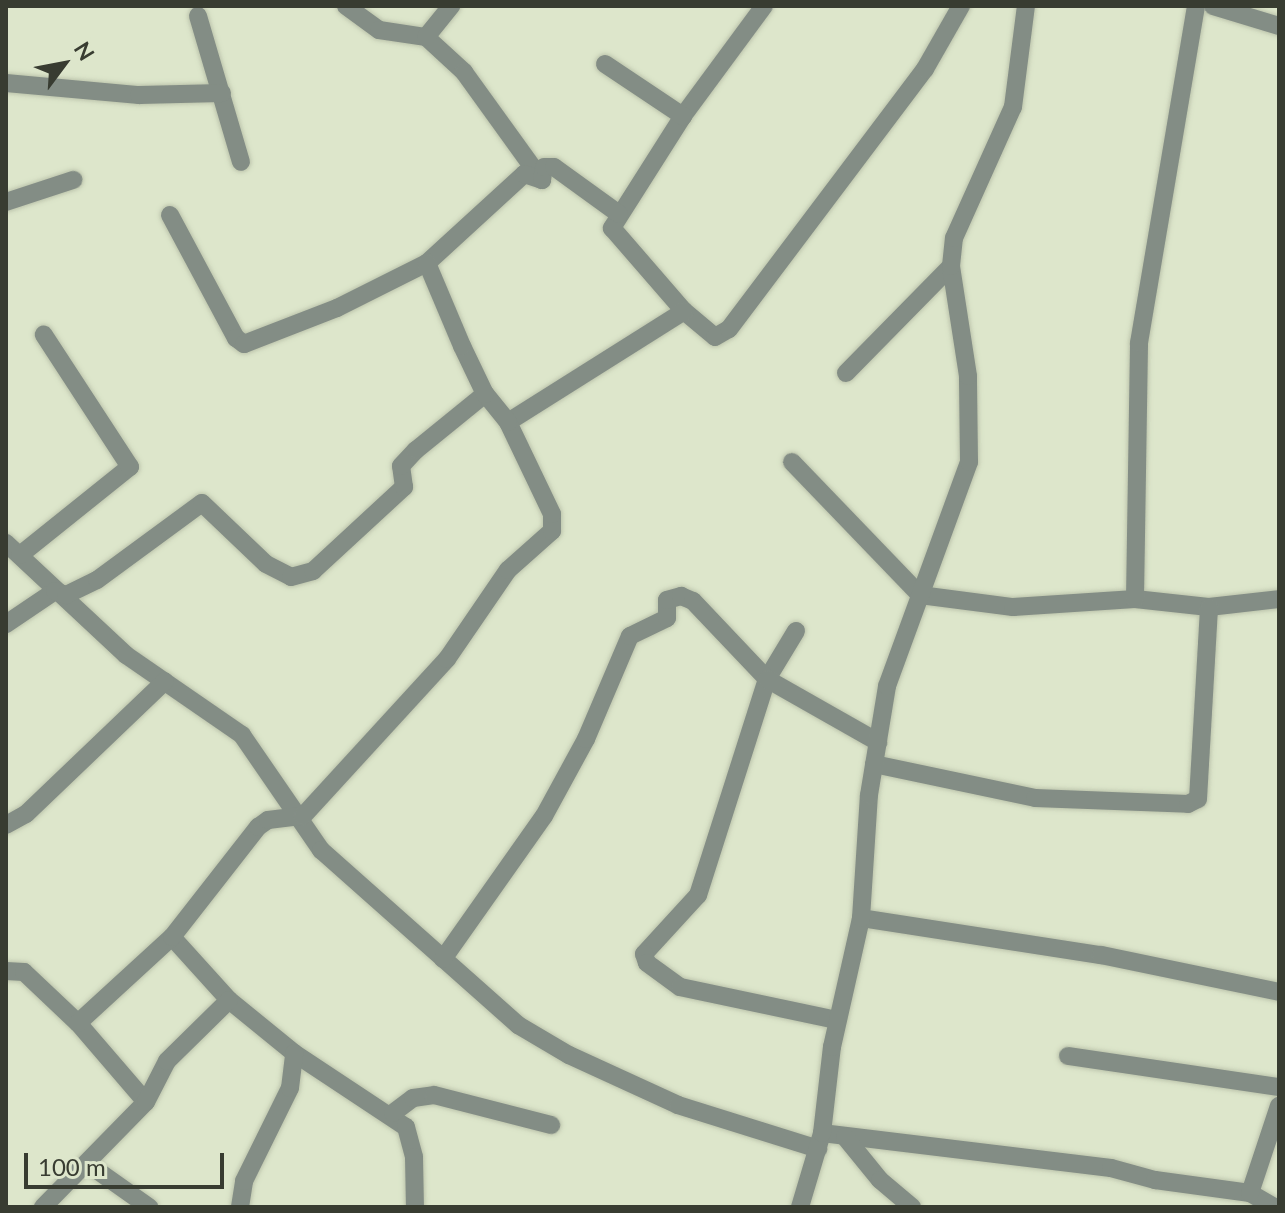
<!DOCTYPE html>
<style>
body{margin:0}
#map{position:relative;width:1285px;height:1213px;overflow:hidden;background:#dde6cb;font-family:Lato,sans-serif}
div>[style]{position:absolute}
.roads{filter:drop-shadow(0 0 2px #bcc4ac) drop-shadow(0 0 2px #bcc4ac)}
.minor>*{height:18px;margin:-9px;padding:0 9px;transform-origin:9px;border-radius:9px;background:#838d85}
span{translate:-50% -50%;white-space:nowrap;text-align:center;line-height:1.15;-webkit-text-stroke:6px #dde6cb;paint-order:stroke}
.frame{position:absolute;inset:0;border:8px solid #383c31;pointer-events:none}
.north{position:absolute;left:24px;top:24px;width:80px;height:80px;-webkit-text-stroke:6px #dde6cb;paint-order:stroke;rotate:58deg;font-size:22px;font-weight:700;line-height:32px;text-align:center;color:#383c31}
.north::after{content:'';display:block;margin:auto;width:28px;height:36px;background:#383c31;clip-path:polygon(50% 0,100% 100%,50% 72%,0 100%)}
.scale{position:absolute;left:24px;top:1153px;width:200px;height:36px;box-sizing:border-box;border:4px solid #383c31;border-top:0;padding-left:10px;font-size:24px;line-height:28px;white-space:nowrap;color:#383c31;-webkit-text-stroke:6px #dde6cb;paint-order:stroke}
</style>
<div id="map">
<div class="roads">
<div class="minor">
<div style="left:346px;top:6px;width:41px;rotate:36deg"></div>
<div style="left:379px;top:30px;width:48px;rotate:8.5deg"></div>
<div style="left:426px;top:37px;width:52px;rotate:42.6deg"></div>
<div style="left:464px;top:72px;width:133px;rotate:54.2deg"></div>
<div style="left:764px;top:6px;width:137px;rotate:126.4deg"></div>
<div style="left:683px;top:116px;width:133px;rotate:122.4deg"></div>
<div style="left:612px;top:228px;width:110px;rotate:49.1deg"></div>
<div style="left:684px;top:311px;width:40px;rotate:40deg"></div>
<div style="left:715px;top:337px;width:16px;rotate:-30deg"></div>
<div style="left:729px;top:329px;width:326px;rotate:-53deg"></div>
<div style="left:925px;top:69px;width:73px;rotate:-60.3deg"></div>
<div style="left:1213px;top:6px;width:69px;rotate:16.9deg"></div>
<div style="left:198px;top:16px;width:152px;rotate:73.6deg"></div>
<div style="left:426px;top:37px;width:40px;rotate:-51deg"></div>
<div style="left:605px;top:64px;width:94px;rotate:33.7deg"></div>
<div style="left:6px;top:83px;width:134px;rotate:5.2deg"></div>
<div style="left:139px;top:95px;width:83px;rotate:-1.4deg"></div>
<div style="left:6px;top:202px;width:71px;rotate:-18.2deg"></div>
<div style="left:170px;top:215px;width:140px;rotate:61.8deg"></div>
<div style="left:236px;top:338px;width:10px;rotate:37deg"></div>
<div style="left:244px;top:344px;width:100px;rotate:-21.2deg"></div>
<div style="left:337px;top:308px;width:101px;rotate:-26.6deg"></div>
<div style="left:427px;top:263px;width:132px;rotate:-42.5deg"></div>
<div style="left:524px;top:174px;width:19px;rotate:18deg"></div>
<div style="left:542px;top:180px;width:13px;rotate:-81deg"></div>
<div style="left:544px;top:167px;width:10px"></div>
<div style="left:554px;top:167px;width:80px;rotate:35.9deg"></div>
<div style="left:846px;top:373px;width:150px;rotate:-45.5deg"></div>
<div style="left:508px;top:422px;width:208px;rotate:-32.2deg"></div>
<div style="left:792px;top:462px;width:185px;rotate:46.1deg"></div>
<div style="left:920px;top:595px;width:94px;rotate:7.4deg"></div>
<div style="left:1013px;top:607px;width:122px;rotate:-3.8deg"></div>
<div style="left:1135px;top:599px;width:74px;rotate:6.2deg"></div>
<div style="left:1209px;top:607px;width:70px;rotate:-6.5deg"></div>
<div style="left:6px;top:543px;width:164px;rotate:43deg"></div>
<div style="left:126px;top:655px;width:141px;rotate:34.6deg"></div>
<div style="left:242px;top:735px;width:140px;rotate:55.5deg"></div>
<div style="left:321px;top:850px;width:264px;rotate:41.6deg"></div>
<div style="left:518px;top:1025px;width:59px;rotate:30.5deg"></div>
<div style="left:569px;top:1055px;width:120px;rotate:24.6deg"></div>
<div style="left:678px;top:1105px;width:147px;rotate:17.4deg"></div>
<div style="left:20px;top:555px;width:141px;rotate:-38.7deg"></div>
<div style="left:130px;top:467px;width:158px;rotate:-123.1deg"></div>
<div style="left:1135px;top:599px;width:256px;rotate:-89.1deg"></div>
<div style="left:1139px;top:343px;width:342px;rotate:-80.4deg"></div>
<div style="left:6px;top:624px;width:59px;rotate:-34deg"></div>
<div style="left:55px;top:591px;width:12px;rotate:20deg"></div>
<div style="left:66px;top:595px;width:34px;rotate:-26deg"></div>
<div style="left:97px;top:580px;width:130px;rotate:-36.3deg"></div>
<div style="left:202px;top:503px;width:88px;rotate:43.6deg"></div>
<div style="left:266px;top:564px;width:28px;rotate:27deg"></div>
<div style="left:291px;top:577px;width:23px;rotate:-15deg"></div>
<div style="left:313px;top:571px;width:124px;rotate:-42.7deg"></div>
<div style="left:404px;top:487px;width:21px;rotate:-98deg"></div>
<div style="left:401px;top:466px;width:22px;rotate:-47deg"></div>
<div style="left:416px;top:450px;width:89px;rotate:-39.1deg"></div>
<div style="left:796px;top:631px;width:56px;rotate:121.1deg"></div>
<div style="left:767px;top:679px;width:227px;rotate:107.7deg"></div>
<div style="left:698px;top:895px;width:80px;rotate:132.5deg"></div>
<div style="left:644px;top:954px;width:9px;rotate:72deg"></div>
<div style="left:647px;top:963px;width:41px;rotate:36deg"></div>
<div style="left:680px;top:987px;width:160px;rotate:11.9deg"></div>
<div style="left:874px;top:764px;width:165px;rotate:11.9deg"></div>
<div style="left:1035px;top:798px;width:153px;rotate:2.2deg"></div>
<div style="left:1188px;top:804px;width:11px;rotate:-27deg"></div>
<div style="left:1198px;top:799px;width:192px;rotate:-86.7deg"></div>
<div style="left:6px;top:825px;width:23px;rotate:-29deg"></div>
<div style="left:26px;top:814px;width:192px;rotate:-43.7deg"></div>
<div style="left:861px;top:918px;width:243px;rotate:8.8deg"></div>
<div style="left:1101px;top:955px;width:182px;rotate:11.7deg"></div>
<div style="left:172px;top:937px;width:85px;rotate:47.9deg"></div>
<div style="left:229px;top:1000px;width:84px;rotate:39.2deg"></div>
<div style="left:294px;top:1053px;width:134px;rotate:33.5deg"></div>
<div style="left:406px;top:1127px;width:31px;rotate:75deg"></div>
<div style="left:414px;top:1157px;width:50px;rotate:88.9deg"></div>
<div style="left:443px;top:959px;width:175px;rotate:-54.8deg"></div>
<div style="left:544px;top:816px;width:88px;rotate:-61.4deg"></div>
<div style="left:586px;top:739px;width:112px;rotate:-66.9deg"></div>
<div style="left:630px;top:636px;width:41px;rotate:-25.9deg"></div>
<div style="left:667px;top:618px;width:18px;rotate:-90deg"></div>
<div style="left:667px;top:600px;width:15px;rotate:-16deg"></div>
<div style="left:681px;top:596px;width:13px;rotate:23deg"></div>
<div style="left:693px;top:601px;width:108px;rotate:46.5deg"></div>
<div style="left:767px;top:679px;width:128px;rotate:29.6deg"></div>
<div style="left:6px;top:971px;width:18px;rotate:3deg"></div>
<div style="left:24px;top:972px;width:74px;rotate:43.4deg"></div>
<div style="left:78px;top:1023px;width:104px;rotate:49.3deg"></div>
<div style="left:78px;top:1023px;width:127px;rotate:-42.5deg"></div>
<div style="left:172px;top:937px;width:140px;rotate:-52deg"></div>
<div style="left:258px;top:827px;width:12px;rotate:-35deg"></div>
<div style="left:268px;top:820px;width:35px;rotate:-7deg"></div>
<div style="left:303px;top:816px;width:213px;rotate:-47.5deg"></div>
<div style="left:447px;top:659px;width:108px;rotate:-55.6deg"></div>
<div style="left:508px;top:570px;width:59px;rotate:-41.6deg"></div>
<div style="left:552px;top:531px;width:17px;rotate:-90deg"></div>
<div style="left:552px;top:514px;width:102px;rotate:-115.6deg"></div>
<div style="left:508px;top:422px;width:36px;rotate:-129deg"></div>
<div style="left:485px;top:394px;width:53px;rotate:-115.6deg"></div>
<div style="left:462px;top:346px;width:90px;rotate:-112.9deg"></div>
<div style="left:1068px;top:1056px;width:213px;rotate:8.4deg"></div>
<div style="left:393px;top:1113px;width:25px;rotate:-37deg"></div>
<div style="left:413px;top:1098px;width:21px;rotate:-8deg"></div>
<div style="left:434px;top:1095px;width:121px;rotate:14.4deg"></div>
<div style="left:822px;top:1133px;width:291px;rotate:6.9deg"></div>
<div style="left:1111px;top:1168px;width:46px;rotate:15.3deg"></div>
<div style="left:1155px;top:1180px;width:96px;rotate:7.8deg"></div>
<div style="left:1250px;top:1193px;width:28px;rotate:30deg"></div>
<div style="left:845px;top:1137px;width:55px;rotate:50.9deg"></div>
<div style="left:880px;top:1180px;width:42px;rotate:40.2deg"></div>
<div style="left:88px;top:1164px;width:75px;rotate:35.2deg"></div>
<div style="left:1250px;top:1193px;width:92px;rotate:-71.6deg"></div>
<div style="left:43px;top:1207px;width:147px;rotate:-45.6deg"></div>
<div style="left:146px;top:1102px;width:46px;rotate:-62.9deg"></div>
<div style="left:167px;top:1061px;width:87px;rotate:-44.5deg"></div>
<div style="left:240px;top:1207px;width:26px;rotate:-81deg"></div>
<div style="left:244px;top:1181px;width:104px;rotate:-63.7deg"></div>
<div style="left:290px;top:1088px;width:35px;rotate:-83deg"></div>
<div style="left:800px;top:1207px;width:77px;rotate:-73.4deg"></div>
<div style="left:822px;top:1133px;width:87px;rotate:-83.4deg"></div>
<div style="left:832px;top:1047px;width:132px;rotate:-77.3deg"></div>
<div style="left:861px;top:918px;width:123px;rotate:-86.3deg"></div>
<div style="left:869px;top:795px;width:110px;rotate:-80.6deg"></div>
<div style="left:887px;top:686px;width:239px;rotate:-69.9deg"></div>
<div style="left:969px;top:462px;width:86px;rotate:-90.7deg"></div>
<div style="left:968px;top:376px;width:111px;rotate:-98.8deg"></div>
<div style="left:951px;top:266px;width:28px;rotate:-84deg"></div>
<div style="left:954px;top:238px;width:144px;rotate:-65.8deg"></div>
<div style="left:1013px;top:107px;width:102px;rotate:-82.7deg"></div>
</div>
</div>
<div class="frame"></div>
<div class="north">N</div>
<div class="scale">100 m</div>
</div>
